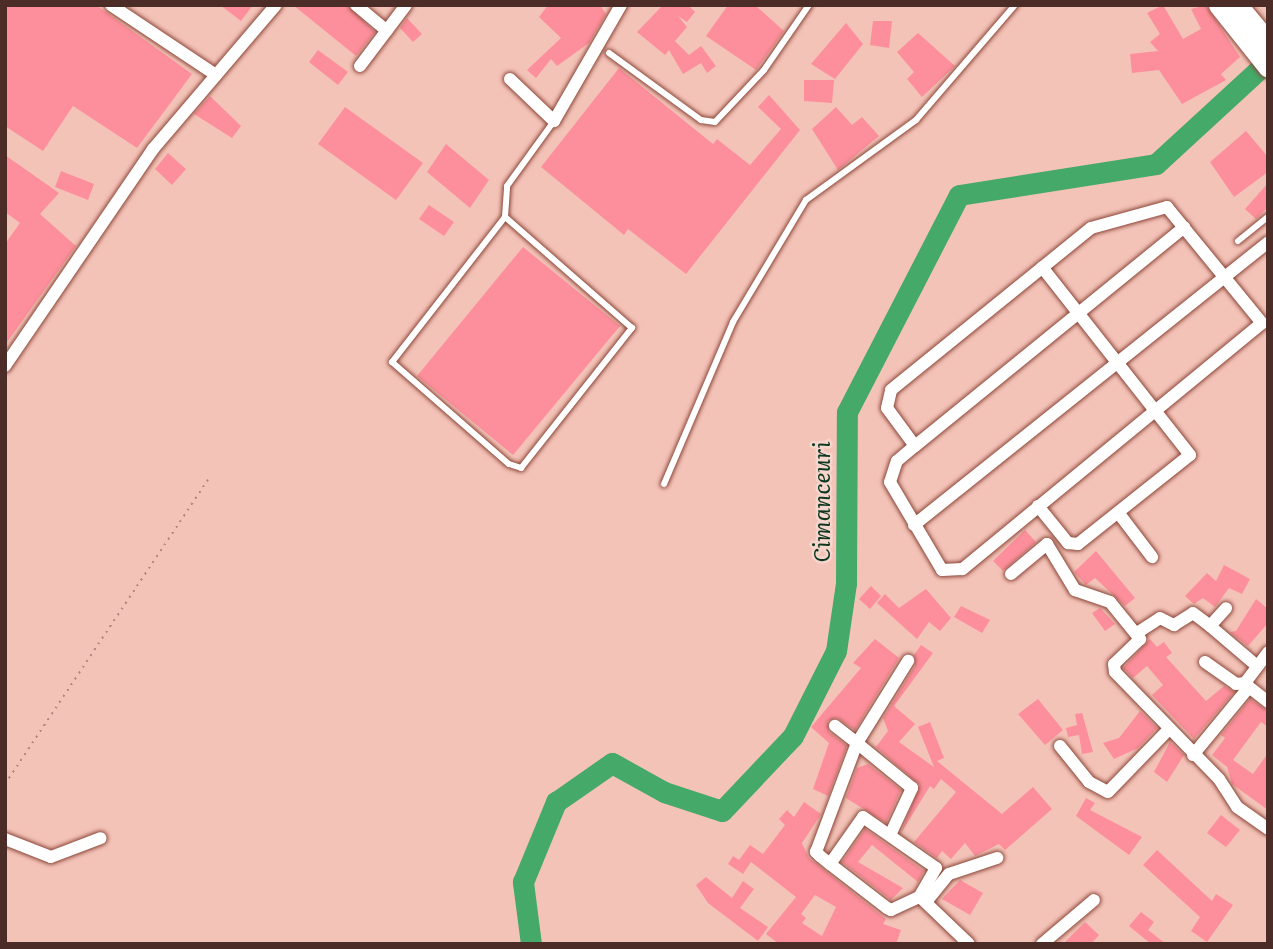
<!DOCTYPE html>
<style>
body{margin:0}
#map{position:relative;width:1273px;height:949px;overflow:hidden;background:#f4c3b8;font-family:Literata,serif}
div>[style]{position:absolute}
.river>*{height:21px;margin:-10.5px;padding:0 10.5px;transform-origin:10.5px;border-radius:10.5px;background:#44a969}
.building>*{inset:0;background:#fd8f9c}
.path>*{height:2px;margin-top:-1px;transform-origin:0;background:repeating-linear-gradient(90deg,#b1877e 0 2px,transparent 0 7px)}
.roads{filter:drop-shadow(0 0 2px #8c4638) drop-shadow(0 0 2px #8c4638)}
.lane>*{height:6px;margin:-3px;padding:0 3px;transform-origin:3px;border-radius:3px;background:#fff}
.street>*{height:12px;margin:-6px;padding:0 6px;transform-origin:6px;border-radius:6px;background:#fff}
.primary>*{height:19px;margin:-9.5px;padding:0 9.5px;transform-origin:9.5px;border-radius:9.5px;background:#fff}
span{translate:-50% -50%;white-space:nowrap;text-align:center;line-height:1.15;-webkit-text-stroke:5px #f6d5cd;paint-order:stroke}
.water-label{font-size:23px;color:#0c361d;font-style:italic}
.frame{position:absolute;inset:0;border:7px solid #4c2c26;pointer-events:none}
</style>
<div id="map">
<div class="river">
<div style="left:531px;top:944px;width:63px;rotate:-97.4deg"></div>
<div style="left:523px;top:882px;width:87px;rotate:-67.6deg"></div>
<div style="left:556px;top:802px;width:68px;rotate:-34.9deg"></div>
<div style="left:612px;top:763px;width:60px;rotate:29.1deg"></div>
<div style="left:664px;top:792px;width:61px;rotate:18.1deg"></div>
<div style="left:722px;top:811px;width:103px;rotate:-46.6deg"></div>
<div style="left:793px;top:736px;width:95px;rotate:-63.2deg"></div>
<div style="left:836px;top:651px;width:69px;rotate:-81.6deg"></div>
<div style="left:846px;top:583px;width:171px;rotate:-89.7deg"></div>
<div style="left:847px;top:412px;width:244px;rotate:-62.7deg"></div>
<div style="left:959px;top:195px;width:199px;rotate:-8.9deg"></div>
<div style="left:1156px;top:164px;width:152px;rotate:-42.6deg"></div>
</div>
<div class="building">
<div style="clip-path:polygon(5px 5px,96px 5px,192px 74px,137px 148px,73px 106px,43px 151px,5px 126px)"></div>
<div style="clip-path:polygon(220px 5px,253px 5px,241px 21px)"></div>
<div style="clip-path:polygon(293px 5px,347px 5px,375px 32px,356px 56px)"></div>
<div style="clip-path:polygon(548px 5px,600px 5px,606px 14px,589px 43px,557px 66px,551px 59px,536px 78px,527px 70px,561px 38px,539px 17px)"></div>
<div style="clip-path:polygon(663px 5px,688px 5px,695px 12px,687px 22px,678px 16px,687px 27px,675px 41px,689px 55px,701px 46px,716px 66px,707px 73px,701px 63px,683px 74px,669px 50px,665px 55px,637px 32px)"></div>
<div style="clip-path:polygon(728px 5px,755px 5px,784px 31px,756px 70px,706px 36px)"></div>
<div style="clip-path:polygon(1163px 5px,1183px 39px,1201px 29px,1191px 9px,1206px 5px,1240px 57px,1221px 74px,1226px 80px,1182px 104px,1159px 70px,1132px 73px,1130px 54px,1158px 51px,1150px 42px,1160px 34px,1147px 13px)"></div>
<div style="clip-path:polygon(407px 18px,422px 34px,413px 42px,400px 28px)"></div>
<div style="clip-path:polygon(873px 21px,892px 21px,889px 48px,870px 45px)"></div>
<div style="clip-path:polygon(846px 23px,863px 44px,835px 79px,811px 64px)"></div>
<div style="clip-path:polygon(918px 33px,955px 66px,922px 97px,907px 79px,914px 72px,897px 52px)"></div>
<div style="clip-path:polygon(318px 50px,348px 72px,338px 85px,309px 62px)"></div>
<div style="clip-path:polygon(619px 68px,713px 144px,717px 139px,750px 165px,781px 129px,758px 107px,769px 95px,800px 130px,686px 274px,628px 229px,624px 235px,541px 167px)"></div>
<div style="clip-path:polygon(804px 80px,834px 80px,832px 103px,804px 101px)"></div>
<div style="clip-path:polygon(210px 96px,241px 126px,232px 138px,194px 114px)"></div>
<div style="clip-path:polygon(345px 107px,423px 163px,396px 200px,318px 144px)"></div>
<div style="clip-path:polygon(836px 107px,852px 125px,862px 117px,879px 136px,838px 170px,812px 129px)"></div>
<div style="clip-path:polygon(1246px 131px,1268px 157px,1268px 172px,1234px 197px,1210px 162px)"></div>
<div style="clip-path:polygon(446px 144px,489px 180px,470px 208px,427px 172px)"></div>
<div style="clip-path:polygon(168px 153px,186px 169px,172px 185px,155px 169px)"></div>
<div style="clip-path:polygon(5px 155px,59px 193px,40px 214px,76px 246px,5px 345px,5px 244px,20px 223px,5px 212px)"></div>
<div style="clip-path:polygon(61px 171px,94px 184px,88px 200px,55px 187px)"></div>
<div style="clip-path:polygon(1268px 183px,1268px 207px,1256px 219px,1245px 209px)"></div>
<div style="clip-path:polygon(429px 205px,454px 222px,444px 236px,419px 219px)"></div>
<div style="clip-path:polygon(523px 247px,620px 326px,513px 455px,417px 376px)"></div>
<div style="clip-path:polygon(1025px 530px,1036px 542px,1003px 571px,993px 561px)"></div>
<div style="clip-path:polygon(1096px 551px,1135px 598px,1125px 606px,1095px 578px,1086px 585px,1074px 572px)"></div>
<div style="clip-path:polygon(1224px 565px,1250px 579px,1242px 594px,1229px 588px,1215px 607px,1203px 598px,1194px 604px,1185px 596px,1207px 573px,1216px 581px)"></div>
<div style="clip-path:polygon(871px 586px,881px 596px,870px 609px,859px 599px)"></div>
<div style="clip-path:polygon(926px 589px,951px 618px,940px 631px,929px 622px,917px 639px,877px 603px,885px 594px,899px 608px)"></div>
<div style="clip-path:polygon(1256px 599px,1268px 609px,1268px 623px,1248px 646px,1230px 632px,1236px 631px)"></div>
<div style="clip-path:polygon(961px 606px,990px 620px,982px 633px,954px 617px)"></div>
<div style="clip-path:polygon(1100px 608px,1115px 624px,1105px 631px,1092px 613px)"></div>
<div style="clip-path:polygon(875px 639px,899px 658px,855px 730px,837px 718px,828px 721px,829px 732px,847px 746px,828px 796px,813px 789px,829px 743px,811px 727px,861px 668px,853px 663px)"></div>
<div style="clip-path:polygon(1150px 639px,1157px 647px,1164px 642px,1172px 653px,1166px 657px,1206px 701px,1224px 686px,1234px 692px,1194px 739px,1152px 695px,1163px 685px,1147px 666px,1133px 678px,1123px 668px)"></div>
<div style="clip-path:polygon(921px 645px,933px 653px,894px 706px,915px 724px,899px 742px,934px 767px,918px 727px,930px 722px,944px 758px,937px 761px,1002px 814px,1033px 787px,1052px 809px,1005px 850px,999px 844px,975px 856px,965px 843px,951px 859px,942px 851px,937px 858px,914px 842px,956px 792px,941px 779px,934px 789px,930px 786px,901px 833px,920px 785px,876px 747px,888px 731px,883px 718px,915px 666px,914px 655px)"></div>
<div style="clip-path:polygon(1038px 699px,1063px 730px,1045px 745px,1018px 714px)"></div>
<div style="clip-path:polygon(1250px 699px,1268px 711px,1268px 727px,1261px 722px,1233px 760px,1253px 774px,1268px 753px,1268px 810px,1232px 784px,1227px 767px,1212px 755px,1225px 738px,1221px 735px)"></div>
<div style="clip-path:polygon(1140px 711px,1157px 728px,1138px 748px,1114px 759px,1103px 743px,1119px 738px)"></div>
<div style="clip-path:polygon(1082px 713px,1093px 752px,1082px 754px,1079px 735px,1068px 737px,1066px 728px,1077px 725px,1075px 714px)"></div>
<div style="clip-path:polygon(1170px 742px,1184px 755px,1167px 782px,1154px 772px)"></div>
<div style="clip-path:polygon(868px 764px,901px 790px,886px 823px,846px 798px,857px 768px)"></div>
<div style="clip-path:polygon(1086px 798px,1095px 803px,1090px 810px,1142px 837px,1129px 855px,1076px 816px)"></div>
<div style="clip-path:polygon(evenodd,804px 802px,821px 814px,802px 843px,809px 858px,886px 919px,883px 924px,901px 930px,896px 944px,779px 944px,766px 934px,796px 897px,751px 862px,743px 874px,728px 864px,733px 856px,739px 860px,750px 845px,763px 854px,785px 825px,779px 819px,787px 810px,794px 817px,804px 802px,815px 895px,836px 907px,822px 936px,802px 923px,806px 918px,801px 914px,815px 895px)"></div>
<div style="clip-path:polygon(1221px 815px,1240px 830px,1226px 847px,1207px 833px)"></div>
<div style="clip-path:polygon(865px 829px,924px 871px,918px 882px,872px 845px,858px 862px,903px 888px,891px 900px,842px 862px)"></div>
<div style="clip-path:polygon(1157px 850px,1212px 901px,1216px 894px,1233px 905px,1207px 942px,1191px 931px,1200px 917px,1143px 865px)"></div>
<div style="clip-path:polygon(706px 877px,732px 898px,743px 881px,754px 889px,740px 908px,768px 927px,758px 941px,708px 903px,696px 885px)"></div>
<div style="clip-path:polygon(960px 880px,983px 893px,970px 915px,942px 899px)"></div>
<div style="clip-path:polygon(1141px 912px,1154px 922px,1148px 930px,1166px 944px,1151px 944px,1129px 926px)"></div>
<div style="clip-path:polygon(1085px 922px,1099px 935px,1091px 944px,1063px 944px)"></div>
</div>
<div class="path">
<div style="left:5px;top:784px;width:366px;rotate:-56.3deg"></div>
</div>
<div class="roads">
<div class="lane">
<div style="left:609px;top:53px;width:114px;rotate:36.1deg"></div>
<div style="left:701px;top:120px;width:14px;rotate:8deg"></div>
<div style="left:715px;top:122px;width:71px;rotate:-46.7deg"></div>
<div style="left:764px;top:70px;width:79px;rotate:-55.3deg"></div>
<div style="left:505px;top:217px;width:184px;rotate:127.9deg"></div>
<div style="left:392px;top:362px;width:155px;rotate:41.1deg"></div>
<div style="left:509px;top:464px;width:13px;rotate:18deg"></div>
<div style="left:521px;top:468px;width:179px;rotate:-51.6deg"></div>
<div style="left:632px;top:328px;width:169px;rotate:-138.8deg"></div>
<div style="left:505px;top:217px;width:31px;rotate:-86deg"></div>
<div style="left:507px;top:186px;width:80px;rotate:-54.1deg"></div>
<div style="left:1238px;top:241px;width:38px;rotate:-39deg"></div>
<div style="left:664px;top:484px;width:176px;rotate:-66.9deg"></div>
<div style="left:733px;top:322px;width:142px;rotate:-59.1deg"></div>
<div style="left:806px;top:200px;width:136px;rotate:-36deg"></div>
<div style="left:916px;top:120px;width:152px;rotate:-49.3deg"></div>
</div>
<div class="street">
<div style="left:111px;top:5px;width:126px;rotate:33.7deg"></div>
<div style="left:356px;top:5px;width:40px;rotate:40deg"></div>
<div style="left:360px;top:66px;width:76px;rotate:-53deg"></div>
<div style="left:510px;top:79px;width:61px;rotate:43.7deg"></div>
<div style="left:554px;top:121px;width:134px;rotate:-60deg"></div>
<div style="left:1167px;top:207px;width:150px;rotate:50.7deg"></div>
<div style="left:1262px;top:323px;width:388px;rotate:140.6deg"></div>
<div style="left:962px;top:569px;width:20px;rotate:177deg"></div>
<div style="left:942px;top:570px;width:102px;rotate:-120.6deg"></div>
<div style="left:890px;top:482px;width:22px;rotate:-72deg"></div>
<div style="left:897px;top:461px;width:23px;rotate:-40deg"></div>
<div style="left:915px;top:446px;width:47px;rotate:-126.4deg"></div>
<div style="left:887px;top:408px;width:18px;rotate:-77deg"></div>
<div style="left:891px;top:390px;width:257px;rotate:-39deg"></div>
<div style="left:1091px;top:228px;width:79px;rotate:-15.4deg"></div>
<div style="left:5px;top:366px;width:263px;rotate:-55.7deg"></div>
<div style="left:153px;top:149px;width:189px;rotate:-49.5deg"></div>
<div style="left:915px;top:446px;width:347px;rotate:-39.1deg"></div>
<div style="left:1038px;top:506px;width:48px;rotate:51deg"></div>
<div style="left:1068px;top:543px;width:10px;rotate:6deg"></div>
<div style="left:1078px;top:544px;width:143px;rotate:-38.5deg"></div>
<div style="left:1190px;top:455px;width:239px;rotate:-128.2deg"></div>
<div style="left:1120px;top:515px;width:53px;rotate:52.7deg"></div>
<div style="left:914px;top:525px;width:453px;rotate:-38.6deg"></div>
<div style="left:1011px;top:574px;width:47px;rotate:-39.8deg"></div>
<div style="left:1047px;top:544px;width:54px;rotate:58.7deg"></div>
<div style="left:1075px;top:590px;width:37px;rotate:19deg"></div>
<div style="left:1110px;top:602px;width:48px;rotate:51deg"></div>
<div style="left:1140px;top:639px;width:36px;rotate:136deg"></div>
<div style="left:1114px;top:664px;width:8px;rotate:83deg"></div>
<div style="left:1115px;top:672px;width:149px;rotate:45.8deg"></div>
<div style="left:1219px;top:779px;width:33px;rotate:57deg"></div>
<div style="left:1237px;top:807px;width:38px;rotate:35deg"></div>
<div style="left:1210px;top:626px;width:62px;rotate:40.4deg"></div>
<div style="left:1137px;top:633px;width:27px;rotate:-33deg"></div>
<div style="left:1160px;top:618px;width:16px;rotate:27deg"></div>
<div style="left:1174px;top:625px;width:22px;rotate:-32deg"></div>
<div style="left:1193px;top:613px;width:21px;rotate:37deg"></div>
<div style="left:1210px;top:626px;width:24px;rotate:-48deg"></div>
<div style="left:1205px;top:662px;width:38px;rotate:35deg"></div>
<div style="left:1236px;top:684px;width:9px;rotate:-6deg"></div>
<div style="left:1249px;top:687px;width:24px;rotate:38deg"></div>
<div style="left:1060px;top:746px;width:46px;rotate:51.1deg"></div>
<div style="left:1089px;top:782px;width:21px;rotate:28deg"></div>
<div style="left:1108px;top:792px;width:88px;rotate:-45.9deg"></div>
<div style="left:1193px;top:755px;width:88px;rotate:-50.5deg"></div>
<div style="left:1249px;top:687px;width:6px;rotate:-135deg"></div>
<div style="left:1245px;top:683px;width:39px;rotate:-53deg"></div>
<div style="left:891px;top:833px;width:50px;rotate:-65deg"></div>
<div style="left:912px;top:788px;width:71px;rotate:-140.7deg"></div>
<div style="left:857px;top:743px;width:97px;rotate:-58.1deg"></div>
<div style="left:5px;top:839px;width:49px;rotate:21.4deg"></div>
<div style="left:51px;top:857px;width:53px;rotate:-20.8deg"></div>
<div style="left:830px;top:864px;width:57px;rotate:-54.9deg"></div>
<div style="left:863px;top:817px;width:89px;rotate:34.9deg"></div>
<div style="left:936px;top:868px;width:34px;rotate:120deg"></div>
<div style="left:919px;top:897px;width:31px;rotate:155deg"></div>
<div style="left:891px;top:910px;width:4px;rotate:-153deg"></div>
<div style="left:887px;top:908px;width:72px;rotate:-142.3deg"></div>
<div style="left:830px;top:864px;width:13px;rotate:-141deg"></div>
<div style="left:820px;top:856px;width:6px;rotate:-135deg"></div>
<div style="left:816px;top:852px;width:116px;rotate:-69.4deg"></div>
<div style="left:857px;top:743px;width:28px;rotate:-142deg"></div>
<div style="left:921px;top:898px;width:66px;rotate:43.8deg"></div>
<div style="left:926px;top:902px;width:36px;rotate:-51deg"></div>
<div style="left:949px;top:874px;width:51px;rotate:-18.4deg"></div>
<div style="left:1042px;top:944px;width:68px;rotate:-40.2deg"></div>
</div>
<div class="primary">
<div style="left:1218px;top:5px;width:80px;rotate:51.6deg"></div>
<div style="left:1238px;top:5px;width:47px;rotate:50.2deg"></div>
</div>
</div>
<div class="water-label">
<span style="left:820px;top:502px;rotate:-90deg">Cimanceuri</span>
</div>
<div class="frame"></div>
</div>
